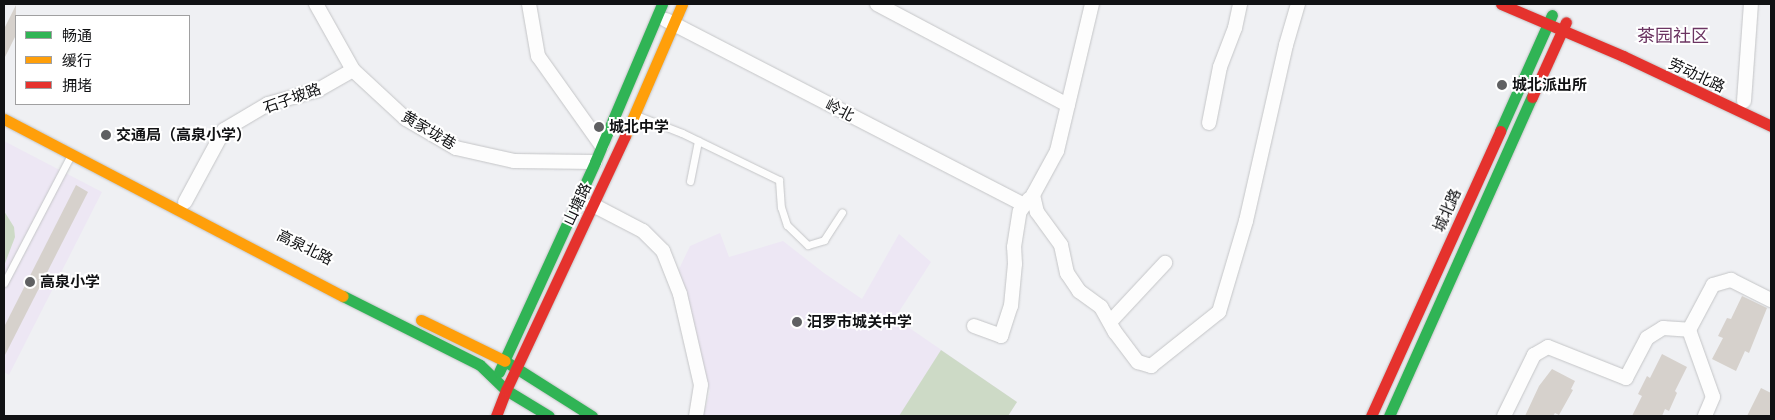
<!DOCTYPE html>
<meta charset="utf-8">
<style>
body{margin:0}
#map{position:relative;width:1775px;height:420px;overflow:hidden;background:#eff0f3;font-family:"Golos Text","Noto Sans SC",sans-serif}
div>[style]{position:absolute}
.education>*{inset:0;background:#ede7f4}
.green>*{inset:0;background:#cddac6}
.building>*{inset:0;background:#d6d1cc}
.roads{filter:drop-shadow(0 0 1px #c4c5c7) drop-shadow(0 0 1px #c4c5c7)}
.lane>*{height:7px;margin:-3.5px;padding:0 3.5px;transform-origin:3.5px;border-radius:3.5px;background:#fdfdfd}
.street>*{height:14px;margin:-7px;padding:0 7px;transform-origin:7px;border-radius:7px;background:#fdfdfd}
.fast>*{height:11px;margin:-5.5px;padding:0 5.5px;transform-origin:5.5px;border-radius:5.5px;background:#30b455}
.slow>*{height:11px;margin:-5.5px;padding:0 5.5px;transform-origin:5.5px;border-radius:5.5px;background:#ff9f0a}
.jam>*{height:11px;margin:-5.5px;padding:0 5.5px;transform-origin:5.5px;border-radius:5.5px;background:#e5322d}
.dots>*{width:14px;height:14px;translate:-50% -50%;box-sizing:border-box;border:2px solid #fff;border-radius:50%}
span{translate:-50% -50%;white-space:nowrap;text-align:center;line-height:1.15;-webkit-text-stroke:4px #fff;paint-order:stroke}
.street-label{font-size:15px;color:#111214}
.poi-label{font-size:15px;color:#111214;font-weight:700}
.left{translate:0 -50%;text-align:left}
.quarter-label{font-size:18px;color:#6c3562}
.frame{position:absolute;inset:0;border:5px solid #111214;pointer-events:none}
.legend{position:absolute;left:15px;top:15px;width:175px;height:90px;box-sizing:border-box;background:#fff;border:1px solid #a0a0a1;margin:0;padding:6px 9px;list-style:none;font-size:15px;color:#111214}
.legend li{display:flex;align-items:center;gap:10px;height:25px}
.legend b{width:25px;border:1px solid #a0a0a1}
</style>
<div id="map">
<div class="education">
<div style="clip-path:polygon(4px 141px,102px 192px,9px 375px,4px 372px)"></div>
<div style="clip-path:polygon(720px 233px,729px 257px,783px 241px,824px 273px,862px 299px,899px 234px,931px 262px,895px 318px,1017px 402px,1008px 416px,703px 416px,710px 391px,679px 269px,690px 246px)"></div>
</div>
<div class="green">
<div style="clip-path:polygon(4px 211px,14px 227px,15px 237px,4px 266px)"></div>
<div style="clip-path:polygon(941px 350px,1017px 402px,1008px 416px,899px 416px)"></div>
</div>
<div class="building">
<div style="clip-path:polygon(16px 5px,16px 35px,4px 59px,4px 29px)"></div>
<div style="clip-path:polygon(76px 185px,88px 192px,4px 357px,4px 327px)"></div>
<div style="clip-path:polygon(1742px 296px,1767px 308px,1749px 353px,1745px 351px,1736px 371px,1712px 359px,1723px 338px,1718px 336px,1727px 318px,1731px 319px)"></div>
<div style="clip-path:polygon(1662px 354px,1687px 367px,1675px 391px,1677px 393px,1669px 411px,1665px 409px,1662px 416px,1632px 416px,1642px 396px,1638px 394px,1647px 376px,1650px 378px)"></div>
<div style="clip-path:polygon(1552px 369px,1575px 381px,1571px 389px,1573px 390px,1559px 415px,1555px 413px,1553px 416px,1525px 416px,1539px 386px)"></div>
<div style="clip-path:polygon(1761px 388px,1771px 393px,1771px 416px,1747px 416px)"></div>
</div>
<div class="roads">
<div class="lane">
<div style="left:636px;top:115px;width:49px;rotate:21.4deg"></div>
<div style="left:682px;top:133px;width:108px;rotate:25.9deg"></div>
<div style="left:779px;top:180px;width:27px;rotate:86deg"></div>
<div style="left:781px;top:207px;width:19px;rotate:72deg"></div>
<div style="left:787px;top:225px;width:29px;rotate:44deg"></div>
<div style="left:808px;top:245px;width:17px;rotate:-17deg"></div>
<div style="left:824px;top:240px;width:33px;rotate:-57deg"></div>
<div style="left:690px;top:181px;width:41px;rotate:-78.7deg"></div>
<div style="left:4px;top:283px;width:142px;rotate:-62.4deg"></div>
</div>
<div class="street">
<div style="left:316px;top:4px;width:76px;rotate:60.7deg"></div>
<div style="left:353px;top:70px;width:72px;rotate:42.8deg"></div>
<div style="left:406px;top:119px;width:58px;rotate:30.1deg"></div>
<div style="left:456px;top:148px;width:59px;rotate:12.6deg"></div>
<div style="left:514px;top:161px;width:81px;rotate:0.7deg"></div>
<div style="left:529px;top:4px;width:53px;rotate:80.2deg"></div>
<div style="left:538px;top:56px;width:110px;rotate:54.6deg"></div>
<div style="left:877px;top:4px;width:216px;rotate:27.9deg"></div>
<div style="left:1092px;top:4px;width:151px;rotate:103.4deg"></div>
<div style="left:1057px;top:151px;width:50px;rotate:118.6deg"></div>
<div style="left:1033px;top:195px;width:17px;rotate:77deg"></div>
<div style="left:1037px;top:212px;width:41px;rotate:54deg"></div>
<div style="left:1061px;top:245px;width:29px;rotate:78deg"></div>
<div style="left:1067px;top:273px;width:22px;rotate:56deg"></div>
<div style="left:1079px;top:291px;width:27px;rotate:36deg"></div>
<div style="left:1101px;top:307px;width:29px;rotate:61deg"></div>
<div style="left:1115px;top:332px;width:38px;rotate:53deg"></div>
<div style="left:1138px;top:362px;width:14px;rotate:17deg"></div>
<div style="left:1151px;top:366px;width:87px;rotate:-38.5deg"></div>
<div style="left:1219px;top:312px;width:95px;rotate:-73.5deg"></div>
<div style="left:1246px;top:221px;width:180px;rotate:-77.2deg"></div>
<div style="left:1286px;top:45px;width:43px;rotate:-73.7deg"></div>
<div style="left:666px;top:20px;width:402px;rotate:27.3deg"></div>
<div style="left:1744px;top:101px;width:97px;rotate:-85.9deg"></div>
<div style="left:1209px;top:123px;width:57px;rotate:-78.9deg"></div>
<div style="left:1220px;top:67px;width:42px;rotate:-69deg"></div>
<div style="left:1235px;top:28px;width:25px;rotate:-78deg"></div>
<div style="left:185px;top:202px;width:82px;rotate:-61.6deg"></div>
<div style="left:224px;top:130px;width:51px;rotate:-30.6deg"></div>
<div style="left:268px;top:104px;width:52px;rotate:-15.6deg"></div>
<div style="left:318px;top:90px;width:40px;rotate:-29.7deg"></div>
<div style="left:593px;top:205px;width:56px;rotate:27.5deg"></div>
<div style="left:643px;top:231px;width:28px;rotate:45deg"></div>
<div style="left:663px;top:251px;width:46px;rotate:68.4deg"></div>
<div style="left:680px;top:294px;width:93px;rotate:77deg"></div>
<div style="left:701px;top:385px;width:31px;rotate:99deg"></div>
<div style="left:1110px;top:322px;width:81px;rotate:-47deg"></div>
<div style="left:974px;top:326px;width:29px;rotate:20deg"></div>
<div style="left:1001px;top:336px;width:32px;rotate:-72deg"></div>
<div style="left:1011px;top:306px;width:42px;rotate:-84.6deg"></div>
<div style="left:1015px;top:264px;width:17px;rotate:-93deg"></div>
<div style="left:1014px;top:247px;width:36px;rotate:-81deg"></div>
<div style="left:1020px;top:211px;width:15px;rotate:-53deg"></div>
<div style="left:1689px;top:330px;width:71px;rotate:70.3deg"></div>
<div style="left:1713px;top:397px;width:21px;rotate:113deg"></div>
<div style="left:1504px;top:416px;width:68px;rotate:-63.8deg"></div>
<div style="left:1534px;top:355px;width:16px;rotate:-30deg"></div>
<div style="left:1548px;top:347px;width:84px;rotate:21.7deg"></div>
<div style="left:1626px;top:378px;width:45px;rotate:-62.3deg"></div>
<div style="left:1647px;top:338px;width:19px;rotate:-32deg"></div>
<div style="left:1663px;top:328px;width:26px;rotate:4deg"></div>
<div style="left:1689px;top:330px;width:51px;rotate:-61.9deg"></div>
<div style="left:1713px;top:285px;width:19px;rotate:-16deg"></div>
<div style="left:1731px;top:280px;width:45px;rotate:26.6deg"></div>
</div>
<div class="fast">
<div style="left:1500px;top:131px;width:127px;rotate:-65.9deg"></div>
<div style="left:343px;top:296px;width:153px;rotate:26.7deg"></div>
<div style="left:480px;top:365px;width:36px;rotate:44deg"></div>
<div style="left:505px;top:361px;width:103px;rotate:32.3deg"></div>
<div style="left:499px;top:372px;width:231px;rotate:-65.4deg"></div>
<div style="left:595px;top:162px;width:172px;rotate:-67deg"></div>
<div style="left:506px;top:390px;width:50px;rotate:31.2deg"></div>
<div style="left:1389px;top:416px;width:350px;rotate:-65.9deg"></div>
</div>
<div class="slow">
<div style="left:4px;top:119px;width:382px;rotate:27.6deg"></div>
<div style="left:625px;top:136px;width:144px;rotate:-66.6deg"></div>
<div style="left:421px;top:320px;width:93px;rotate:26deg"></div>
</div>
<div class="jam">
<div style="left:1501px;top:4px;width:133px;rotate:23.1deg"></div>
<div style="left:1623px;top:56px;width:164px;rotate:25.3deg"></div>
<div style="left:1532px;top:97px;width:82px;rotate:-65.6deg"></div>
<div style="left:496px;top:416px;width:28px;rotate:-69deg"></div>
<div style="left:506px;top:390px;width:280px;rotate:-64.9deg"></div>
<div style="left:1371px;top:416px;width:313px;rotate:-65.6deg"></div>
</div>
</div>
<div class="dots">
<div style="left:1502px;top:85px;background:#5f6062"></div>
<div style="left:599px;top:127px;background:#5f6062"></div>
<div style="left:106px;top:135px;background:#5f6062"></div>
<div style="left:30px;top:282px;background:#5f6062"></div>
<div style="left:797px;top:322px;background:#5f6062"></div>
</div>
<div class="street-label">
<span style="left:1697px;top:75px;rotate:25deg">劳动北路</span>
<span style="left:292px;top:98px;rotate:-20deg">石子坡路</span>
<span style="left:840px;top:110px;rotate:27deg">岭北</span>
<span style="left:429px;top:130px;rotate:31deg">黄家垅巷</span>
<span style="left:577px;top:204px;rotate:-65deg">山塘路</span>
<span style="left:1447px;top:210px;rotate:-66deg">城北路</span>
<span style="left:305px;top:247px;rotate:26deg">高泉北路</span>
</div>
<div class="poi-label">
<span class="left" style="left:1512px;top:85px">城北派出所</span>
<span class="left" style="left:609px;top:127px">城北中学</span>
<span class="left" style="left:116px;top:135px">交通局（高泉小学）</span>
<span class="left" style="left:40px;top:282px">高泉小学</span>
<span class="left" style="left:807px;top:322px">汨罗市城关中学</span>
</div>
<div class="quarter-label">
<span style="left:1673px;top:35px">茶园社区</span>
</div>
<div class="frame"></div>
<ul class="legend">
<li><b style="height:6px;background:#30b455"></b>畅通</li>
<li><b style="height:6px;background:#ff9f0a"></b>缓行</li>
<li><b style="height:6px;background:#e5322d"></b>拥堵</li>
</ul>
</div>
